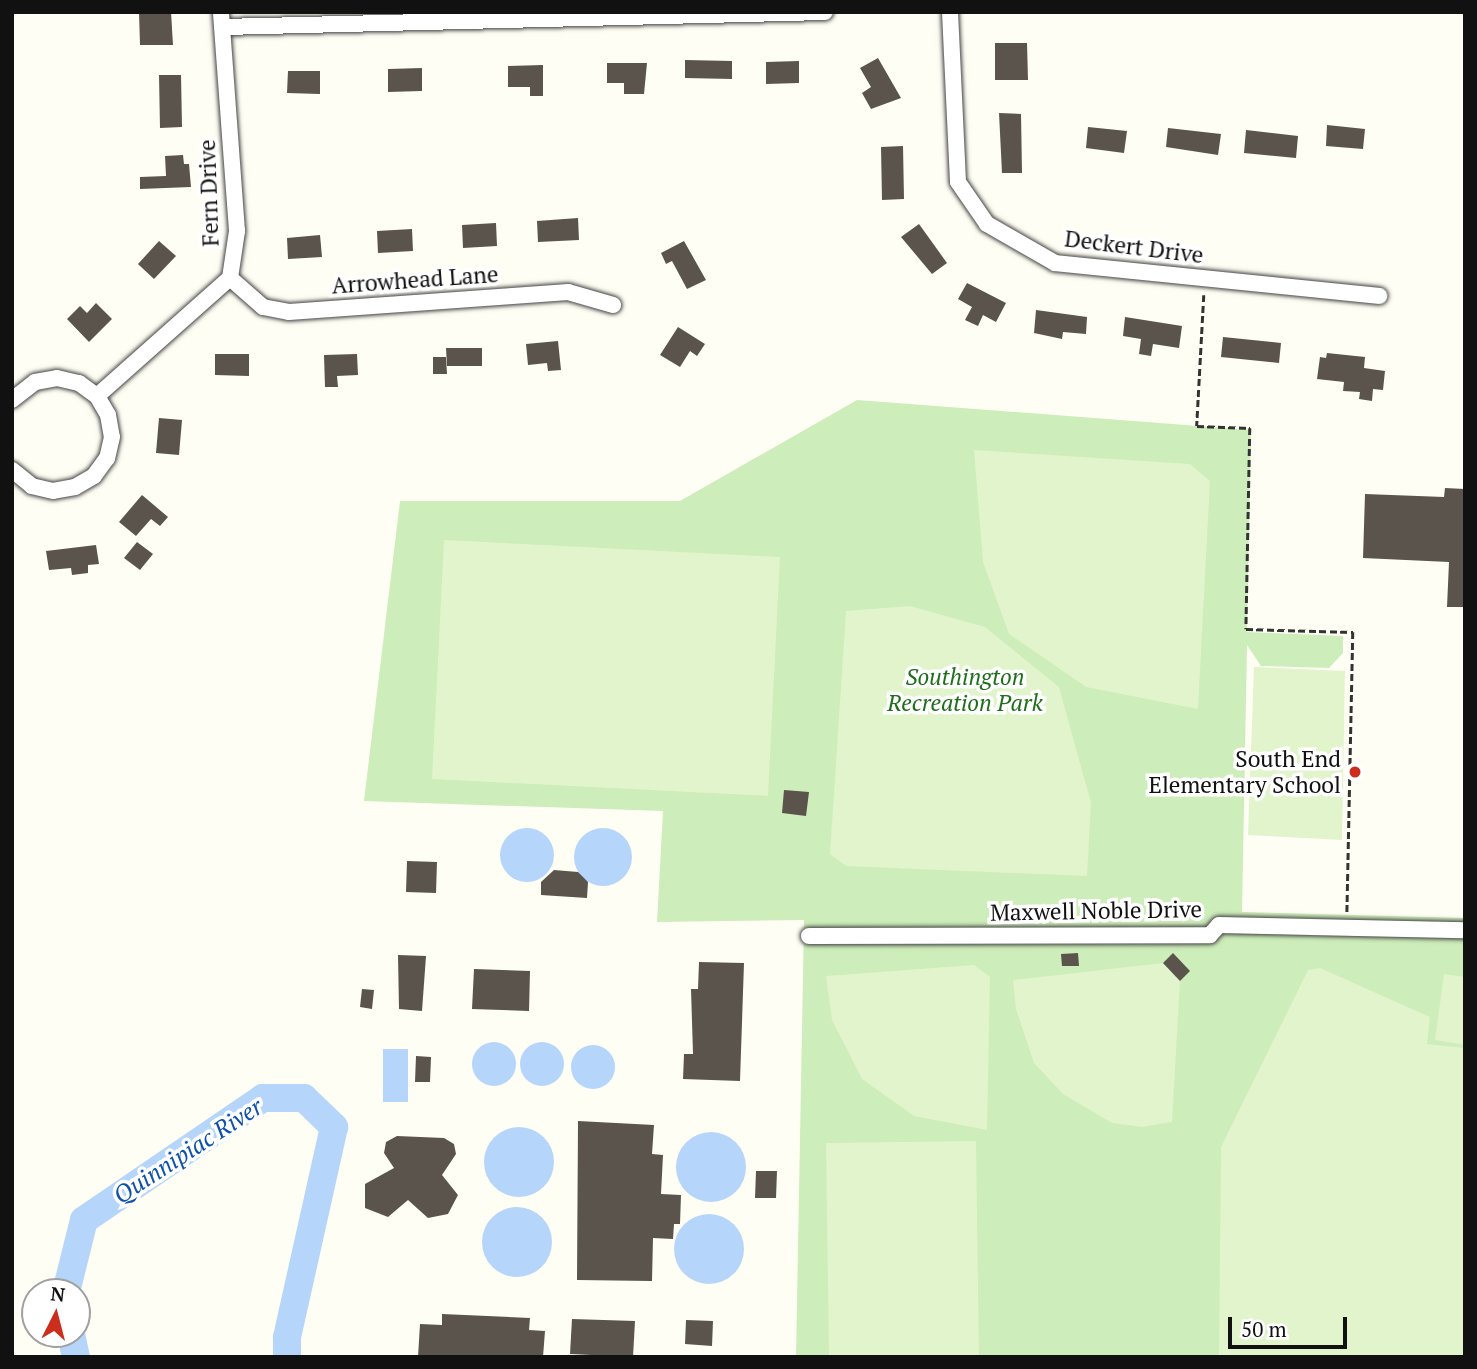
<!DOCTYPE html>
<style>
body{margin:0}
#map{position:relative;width:1477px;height:1369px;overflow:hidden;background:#fffef4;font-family:"PT Serif",serif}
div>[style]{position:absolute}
.green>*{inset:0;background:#cdedba}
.pitch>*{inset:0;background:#e1f4cc}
.water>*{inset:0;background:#b5d6fa}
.round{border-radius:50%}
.river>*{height:28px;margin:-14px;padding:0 14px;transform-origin:14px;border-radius:14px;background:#b5d6fa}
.building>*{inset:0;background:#5a544c}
.path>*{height:2.5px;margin-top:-1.25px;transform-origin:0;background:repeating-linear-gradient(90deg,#333 0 7px,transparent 0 10.5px)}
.roads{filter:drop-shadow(0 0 2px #444) drop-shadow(0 0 2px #444)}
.minor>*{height:16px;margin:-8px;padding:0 8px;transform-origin:8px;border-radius:8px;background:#fff}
.dots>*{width:19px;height:19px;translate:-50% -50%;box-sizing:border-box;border:4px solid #fff;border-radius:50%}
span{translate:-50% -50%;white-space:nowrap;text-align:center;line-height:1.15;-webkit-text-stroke:7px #fff;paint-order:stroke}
.street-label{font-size:23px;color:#111}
.park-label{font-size:23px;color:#206e1b;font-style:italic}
.poi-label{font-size:23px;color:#111}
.right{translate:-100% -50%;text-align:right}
.water-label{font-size:24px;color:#0f52ad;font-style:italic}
.frame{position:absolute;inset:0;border:14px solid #111;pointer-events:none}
.north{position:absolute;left:21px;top:1278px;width:70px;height:70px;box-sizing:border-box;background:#fff;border:2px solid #a0a0a0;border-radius:50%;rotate:6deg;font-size:19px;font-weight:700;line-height:28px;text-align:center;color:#111}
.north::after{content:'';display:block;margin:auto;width:24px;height:32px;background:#cc2e1d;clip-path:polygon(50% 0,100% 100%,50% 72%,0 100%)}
.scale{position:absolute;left:1228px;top:1317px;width:119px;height:32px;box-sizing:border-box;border:4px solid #111;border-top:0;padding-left:9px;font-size:21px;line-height:24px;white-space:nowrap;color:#111;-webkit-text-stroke:5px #fff;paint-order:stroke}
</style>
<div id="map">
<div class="green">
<div style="clip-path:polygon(857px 400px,1251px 430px,1247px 632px,1343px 636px,1343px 653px,1329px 668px,1261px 666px,1247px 645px,1242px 912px,1465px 918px,1465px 1357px,796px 1357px,804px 920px,657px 922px,663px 811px,364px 801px,400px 501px,680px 501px)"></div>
</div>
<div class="pitch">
<div style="clip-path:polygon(974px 450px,1190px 464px,1210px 481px,1198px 709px,1086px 687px,1009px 634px,983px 562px)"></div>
<div style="clip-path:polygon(444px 540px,780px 557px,768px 796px,432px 779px)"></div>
<div style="clip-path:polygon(910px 606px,985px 627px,1059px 687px,1091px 803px,1087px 876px,846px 866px,830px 854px,846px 611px)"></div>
<div style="clip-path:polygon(1254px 667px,1345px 671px,1342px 840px,1248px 835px)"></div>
<div style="clip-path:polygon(1163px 963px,1180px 981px,1172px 1122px,1142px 1127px,1112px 1123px,1063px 1094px,1034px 1063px,1016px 1009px,1013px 980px)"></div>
<div style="clip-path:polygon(974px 965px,990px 977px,987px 1130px,914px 1116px,862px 1079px,832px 1020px,826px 976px)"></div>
<div style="clip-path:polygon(1320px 968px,1430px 1017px,1427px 1044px,1465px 1048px,1465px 1357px,1219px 1357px,1221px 1147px,1308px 970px)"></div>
<div style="clip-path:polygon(1444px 974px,1465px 977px,1465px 1045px,1435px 1040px)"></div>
<div style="clip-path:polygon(976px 1141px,979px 1357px,829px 1357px,826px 1143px)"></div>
</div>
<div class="water">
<div class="round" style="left:500px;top:828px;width:54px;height:54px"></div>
<div class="round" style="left:574px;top:828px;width:58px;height:58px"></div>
<div class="round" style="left:472px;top:1042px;width:44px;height:44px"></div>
<div class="round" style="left:520px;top:1042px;width:44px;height:44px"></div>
<div class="round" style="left:571px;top:1045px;width:44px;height:44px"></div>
<div style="clip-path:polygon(383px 1049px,408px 1049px,408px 1102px,383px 1102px)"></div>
<div class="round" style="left:484px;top:1127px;width:70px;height:70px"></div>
<div class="round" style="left:676px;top:1132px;width:70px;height:70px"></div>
<div class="round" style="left:482px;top:1207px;width:70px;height:70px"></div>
<div class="round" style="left:674px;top:1214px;width:70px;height:70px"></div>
</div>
<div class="river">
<div style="left:66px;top:1292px;width:74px;rotate:-76deg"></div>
<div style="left:84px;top:1220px;width:217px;rotate:-34.3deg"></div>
<div style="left:263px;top:1098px;width:41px"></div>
<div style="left:304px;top:1098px;width:42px;rotate:44deg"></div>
<div style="left:334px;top:1127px;width:216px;rotate:102.6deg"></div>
<div style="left:287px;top:1338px;width:19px;rotate:90deg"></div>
<div style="left:71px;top:1334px;width:24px;rotate:78deg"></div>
</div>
<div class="building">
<div style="clip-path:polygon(171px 12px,173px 45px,140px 45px,139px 13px)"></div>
<div style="clip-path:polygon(995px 43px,1027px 43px,1028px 80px,995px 80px)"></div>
<div style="clip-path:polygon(878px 58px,901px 98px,871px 109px,862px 93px,871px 87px,860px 68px)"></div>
<div style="clip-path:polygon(685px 60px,732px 61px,732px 79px,685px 78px)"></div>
<div style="clip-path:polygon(799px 61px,799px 83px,766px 84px,766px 62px)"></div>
<div style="clip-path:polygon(607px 63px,647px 63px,644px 94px,624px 94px,624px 83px,607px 83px)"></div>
<div style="clip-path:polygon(543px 65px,543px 96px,530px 96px,530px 87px,508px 87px,508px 66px)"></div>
<div style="clip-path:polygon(422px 68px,422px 91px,388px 92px,388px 69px)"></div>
<div style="clip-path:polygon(288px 71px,320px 71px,320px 94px,287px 93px)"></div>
<div style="clip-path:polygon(159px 75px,181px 75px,182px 127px,160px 128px)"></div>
<div style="clip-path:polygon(999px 113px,1021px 114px,1022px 173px,1002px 173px)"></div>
<div style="clip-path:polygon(1327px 125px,1365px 129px,1363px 149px,1326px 146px)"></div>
<div style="clip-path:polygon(1088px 127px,1127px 131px,1124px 153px,1086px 148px)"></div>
<div style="clip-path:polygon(1168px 128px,1221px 134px,1218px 155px,1166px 147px)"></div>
<div style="clip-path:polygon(1246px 130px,1298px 136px,1296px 158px,1244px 153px)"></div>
<div style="clip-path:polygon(903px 146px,904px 199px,882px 200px,881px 147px)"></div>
<div style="clip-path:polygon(183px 155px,184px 164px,189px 164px,191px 187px,140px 189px,140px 177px,166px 176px,165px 156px)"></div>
<div style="clip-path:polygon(578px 218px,579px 240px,538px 242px,537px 221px)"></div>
<div style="clip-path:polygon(496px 223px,497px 246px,463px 248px,462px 225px)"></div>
<div style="clip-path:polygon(919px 224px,947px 263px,932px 274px,901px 237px)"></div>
<div style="clip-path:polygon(412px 229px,413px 251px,378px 253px,377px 231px)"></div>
<div style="clip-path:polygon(320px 235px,322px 257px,288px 259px,287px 238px)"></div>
<div style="clip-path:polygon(159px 241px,176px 256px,154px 279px,138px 264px)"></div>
<div style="clip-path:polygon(684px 241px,706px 280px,687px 289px,672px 261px,666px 264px,661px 253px)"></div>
<div style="clip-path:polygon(967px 283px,1006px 303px,996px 322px,983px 315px,978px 326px,965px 320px,972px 307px,958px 299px)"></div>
<div style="clip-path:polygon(96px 303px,112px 319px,89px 342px,67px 319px,80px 306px,87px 313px)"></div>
<div style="clip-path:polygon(1036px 310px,1087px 317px,1086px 334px,1063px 332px,1062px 339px,1034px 333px)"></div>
<div style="clip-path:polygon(1125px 317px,1182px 326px,1179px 348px,1153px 344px,1151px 356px,1139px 354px,1141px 339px,1123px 336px)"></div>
<div style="clip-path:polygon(678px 327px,705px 344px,697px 356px,690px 351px,680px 367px,660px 355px)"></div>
<div style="clip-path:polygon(1223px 337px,1281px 343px,1279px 363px,1221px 357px)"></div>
<div style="clip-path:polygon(558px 341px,561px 370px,548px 371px,547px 363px,528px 365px,526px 344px)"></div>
<div style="clip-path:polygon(446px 348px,482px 348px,482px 366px,447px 366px)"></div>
<div style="clip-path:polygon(1327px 353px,1365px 357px,1364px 368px,1385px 371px,1383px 390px,1373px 389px,1372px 401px,1359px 399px,1360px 392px,1343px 391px,1344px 382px,1317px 379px,1320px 357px,1326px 358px)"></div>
<div style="clip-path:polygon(215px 354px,249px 354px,249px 376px,215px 375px)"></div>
<div style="clip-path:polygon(357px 354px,358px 375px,337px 376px,338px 387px,325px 387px,324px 355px)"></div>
<div style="clip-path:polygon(433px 357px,446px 357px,447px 374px,433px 374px)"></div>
<div style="clip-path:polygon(159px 418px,182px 420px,179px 455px,156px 453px)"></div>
<div style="clip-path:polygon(1445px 488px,1465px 489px,1465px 607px,1447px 607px,1449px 562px,1363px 558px,1365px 494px,1444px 497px)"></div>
<div style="clip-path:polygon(142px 495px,168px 517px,160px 526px,151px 519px,136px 536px,119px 522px)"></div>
<div style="clip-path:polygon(137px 542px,153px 554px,140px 570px,124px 558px)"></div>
<div style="clip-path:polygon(96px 545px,99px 564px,88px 565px,88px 573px,72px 575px,71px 568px,49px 570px,46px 551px)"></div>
<div style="clip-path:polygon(784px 790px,809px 792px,806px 816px,782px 813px)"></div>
<div style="clip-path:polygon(407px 861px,437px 862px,436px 893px,406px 892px)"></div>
<div style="clip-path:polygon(554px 870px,578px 872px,588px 882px,587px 898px,541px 895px,541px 882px)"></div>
<div style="clip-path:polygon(1078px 953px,1079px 966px,1062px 966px,1061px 954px)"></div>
<div style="clip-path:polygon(1173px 953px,1190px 971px,1180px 981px,1163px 963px)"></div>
<div style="clip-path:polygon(398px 955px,426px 956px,422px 1011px,399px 1009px)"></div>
<div style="clip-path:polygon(699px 962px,744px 963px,740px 1081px,683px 1079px,684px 1054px,693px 1054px,691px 989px,698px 989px)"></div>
<div style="clip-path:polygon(474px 969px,530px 971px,529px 1011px,472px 1009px)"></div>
<div style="clip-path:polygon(362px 989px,374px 990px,372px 1009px,360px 1007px)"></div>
<div style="clip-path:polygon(416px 1056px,431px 1057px,430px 1082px,415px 1082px)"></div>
<div style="clip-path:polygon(578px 1121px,654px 1125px,652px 1154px,663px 1155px,661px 1194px,681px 1195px,680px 1224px,674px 1224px,673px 1239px,653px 1238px,652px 1281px,577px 1280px)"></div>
<div style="clip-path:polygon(397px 1136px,444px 1138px,454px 1144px,456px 1154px,442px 1175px,458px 1195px,448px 1214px,428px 1218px,408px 1200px,388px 1217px,365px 1208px,365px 1184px,394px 1168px,384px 1153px,386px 1142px)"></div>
<div style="clip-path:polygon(756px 1171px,777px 1171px,776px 1198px,755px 1198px)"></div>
<div style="clip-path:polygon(442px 1314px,530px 1318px,529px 1330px,545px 1331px,543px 1357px,418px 1357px,420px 1324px,442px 1325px)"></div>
<div style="clip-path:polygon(572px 1319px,635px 1321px,633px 1357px,570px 1354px)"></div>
<div style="clip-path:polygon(686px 1320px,713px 1321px,712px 1346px,685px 1344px)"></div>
</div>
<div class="path">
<div style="left:1204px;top:295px;width:131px;rotate:93.1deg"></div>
<div style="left:1197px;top:426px;width:53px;rotate:2.2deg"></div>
<div style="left:1250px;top:428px;width:201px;rotate:91.1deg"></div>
<div style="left:1246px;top:629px;width:107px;rotate:1.6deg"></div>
<div style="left:1353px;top:632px;width:281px;rotate:91.2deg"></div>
</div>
<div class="roads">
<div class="minor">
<div style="left:950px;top:12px;width:170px;rotate:87.3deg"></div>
<div style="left:958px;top:182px;width:51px;rotate:55.4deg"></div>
<div style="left:987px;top:224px;width:78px;rotate:29.8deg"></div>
<div style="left:1055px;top:263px;width:326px;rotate:5.8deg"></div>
<div style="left:223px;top:27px;width:602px;rotate:-1.43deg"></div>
<div style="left:230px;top:278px;width:44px;rotate:41.3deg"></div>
<div style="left:263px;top:307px;width:26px;rotate:11deg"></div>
<div style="left:289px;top:312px;width:280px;rotate:-4.1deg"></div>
<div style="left:568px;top:292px;width:47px;rotate:16.1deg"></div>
<div style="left:97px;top:396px;width:178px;rotate:-41.6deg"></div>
<div style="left:230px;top:278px;width:48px;rotate:-81.5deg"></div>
<div style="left:237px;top:231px;width:220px;rotate:-94.2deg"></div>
<div style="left:12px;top:400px;width:29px;rotate:-38deg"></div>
<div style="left:35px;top:382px;width:22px;rotate:-10deg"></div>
<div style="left:57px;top:378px;width:23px;rotate:13deg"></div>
<div style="left:79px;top:383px;width:22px;rotate:36deg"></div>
<div style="left:97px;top:396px;width:22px;rotate:60deg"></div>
<div style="left:108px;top:415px;width:22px;rotate:80deg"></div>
<div style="left:112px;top:437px;width:22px;rotate:103deg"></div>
<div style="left:107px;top:458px;width:22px;rotate:126deg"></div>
<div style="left:94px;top:476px;width:22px;rotate:150deg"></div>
<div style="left:75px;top:487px;width:22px;rotate:170deg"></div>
<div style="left:53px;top:491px;width:22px;rotate:-167deg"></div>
<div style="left:32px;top:486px;width:26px;rotate:-141deg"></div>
<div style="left:809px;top:936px;width:401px;rotate:-0.1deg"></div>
<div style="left:1210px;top:935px;width:13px;rotate:-48deg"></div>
<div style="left:1219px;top:925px;width:246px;rotate:1.2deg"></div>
</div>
</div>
<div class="dots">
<div style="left:1355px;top:772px;background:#cc2e1d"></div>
</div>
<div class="street-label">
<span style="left:209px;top:193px;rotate:-92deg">Fern Drive</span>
<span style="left:1134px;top:247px;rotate:7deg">Deckert Drive</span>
<span style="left:415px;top:280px;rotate:-4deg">Arrowhead Lane</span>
<span style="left:1096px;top:911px;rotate:-1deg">Maxwell Noble Drive</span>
</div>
<div class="park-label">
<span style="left:965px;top:690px">Southington<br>Recreation Park</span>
</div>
<div class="poi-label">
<span class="right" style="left:1341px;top:772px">South End<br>Elementary School</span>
</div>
<div class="water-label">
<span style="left:188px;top:1151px;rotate:-33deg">Quinnipiac River</span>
</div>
<div class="frame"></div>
<div class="north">N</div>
<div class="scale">50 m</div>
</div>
